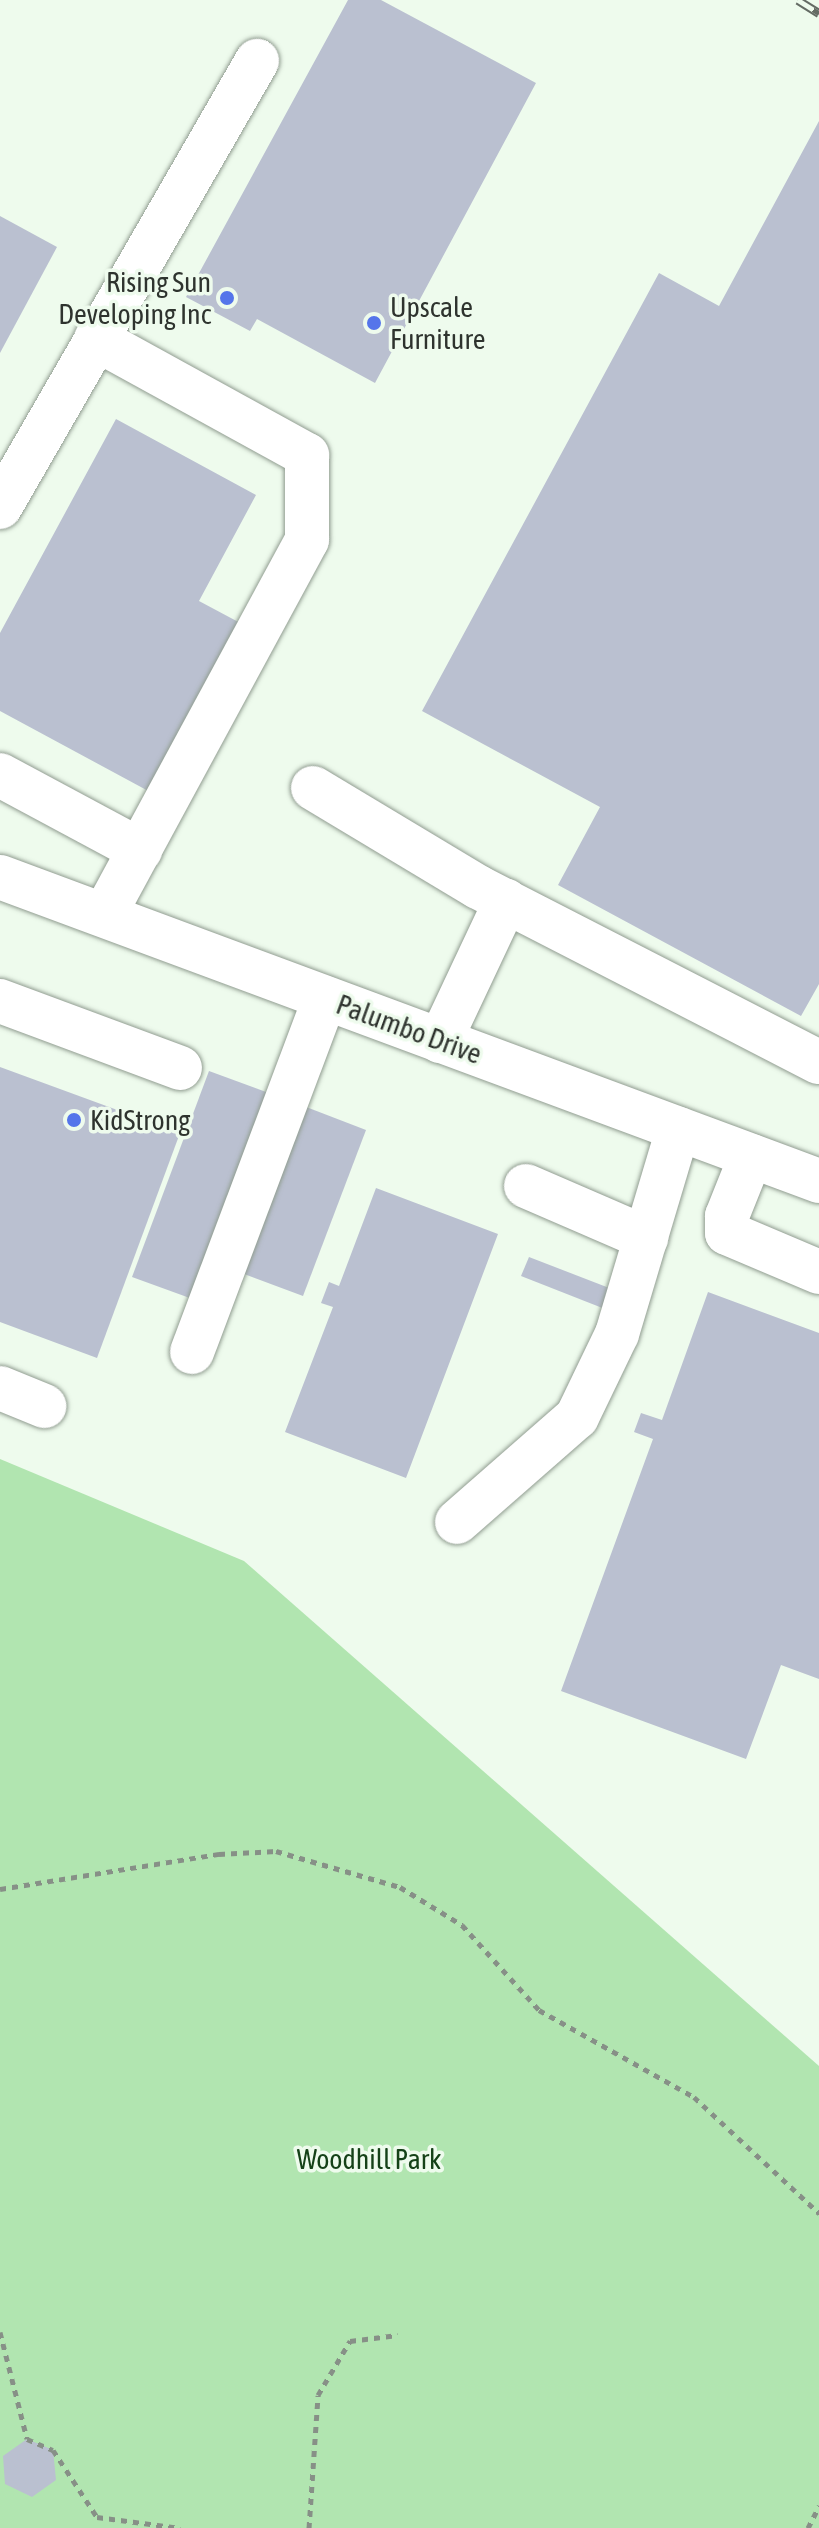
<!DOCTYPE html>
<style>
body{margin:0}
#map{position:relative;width:819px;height:2528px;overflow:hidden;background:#eefbed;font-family:"Asap Condensed",sans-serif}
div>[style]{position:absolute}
.green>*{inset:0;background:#b1e5b0}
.building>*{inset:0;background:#bac0d0}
.path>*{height:5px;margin-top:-2.5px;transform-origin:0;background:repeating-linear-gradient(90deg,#879087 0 6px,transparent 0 12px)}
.roads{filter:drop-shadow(0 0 2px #919d91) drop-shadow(0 0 2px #919d91)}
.minor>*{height:44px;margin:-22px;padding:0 22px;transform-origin:22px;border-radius:22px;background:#fff}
.rail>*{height:9px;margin-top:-4.5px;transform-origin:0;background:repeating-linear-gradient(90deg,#eefbed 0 18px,#646b64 0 36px);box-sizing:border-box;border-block:2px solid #646b64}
.dots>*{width:22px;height:22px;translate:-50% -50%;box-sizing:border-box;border:4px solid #eefbed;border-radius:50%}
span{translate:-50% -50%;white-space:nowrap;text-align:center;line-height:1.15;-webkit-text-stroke:7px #eefbed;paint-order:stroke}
.poi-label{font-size:28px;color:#2e332e}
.right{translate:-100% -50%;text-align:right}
.left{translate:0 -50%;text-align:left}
.street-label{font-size:28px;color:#2e332e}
.park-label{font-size:28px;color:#154218}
</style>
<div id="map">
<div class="green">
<div style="clip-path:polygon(0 1459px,244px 1561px,819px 2066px,819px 2528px,0 2528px)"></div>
</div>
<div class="building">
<div style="clip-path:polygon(348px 0,381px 0,536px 83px,375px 383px,257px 319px,250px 331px,186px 297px)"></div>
<div style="clip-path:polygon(819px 121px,819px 984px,801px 1016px,558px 885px,600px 807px,422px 711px,659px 273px,719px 306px)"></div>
<div style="clip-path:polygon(0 216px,57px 247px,0 353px)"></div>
<div style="clip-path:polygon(116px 419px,256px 495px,199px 601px,244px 625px,152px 793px,0 711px,0 633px)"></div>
<div style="clip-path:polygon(0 1067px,180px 1133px,97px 1358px,0 1322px)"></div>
<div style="clip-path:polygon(209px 1071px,274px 1095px,198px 1301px,132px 1277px)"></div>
<div style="clip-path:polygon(301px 1105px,366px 1130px,303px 1296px,239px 1272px)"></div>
<div style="clip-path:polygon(376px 1188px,498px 1234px,406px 1478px,285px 1432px,333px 1307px,321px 1303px,329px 1282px,339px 1286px)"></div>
<div style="clip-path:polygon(529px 1257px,617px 1291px,610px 1311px,521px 1276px)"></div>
<div style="clip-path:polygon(708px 1292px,819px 1333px,819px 1679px,781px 1665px,746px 1759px,561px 1691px,653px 1439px,634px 1432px,641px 1413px,662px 1420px)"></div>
<div style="clip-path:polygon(27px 2439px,53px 2450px,56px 2480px,32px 2497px,5px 2484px,3px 2456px)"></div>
</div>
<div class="path">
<div style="left:0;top:1889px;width:222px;rotate:-9.1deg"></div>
<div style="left:219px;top:1854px;width:57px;rotate:-3deg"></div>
<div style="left:276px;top:1851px;width:129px;rotate:16.2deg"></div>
<div style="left:400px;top:1887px;width:73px;rotate:31.5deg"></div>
<div style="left:462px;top:1925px;width:115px;rotate:47.8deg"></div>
<div style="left:539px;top:2010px;width:178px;rotate:29.3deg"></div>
<div style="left:694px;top:2097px;width:171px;rotate:42.9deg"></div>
<div style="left:0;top:2332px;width:110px;rotate:75.8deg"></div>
<div style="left:27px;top:2439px;width:28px;rotate:23deg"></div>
<div style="left:53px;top:2450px;width:80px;rotate:56.7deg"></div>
<div style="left:97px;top:2517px;width:84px;rotate:7.5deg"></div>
<div style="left:309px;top:2528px;width:133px;rotate:-86.1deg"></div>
<div style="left:318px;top:2395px;width:63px;rotate:-59.3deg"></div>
<div style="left:350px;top:2341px;width:48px;rotate:-7.1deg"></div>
<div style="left:808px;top:2528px;width:25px;rotate:-63deg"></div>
</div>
<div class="roads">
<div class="minor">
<div style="left:96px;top:339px;width:241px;rotate:28.8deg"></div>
<div style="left:307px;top:455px;width:85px;rotate:90deg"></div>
<div style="left:307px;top:540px;width:426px;rotate:118.4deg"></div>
<div style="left:0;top:507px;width:515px;rotate:-60.05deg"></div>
<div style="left:0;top:775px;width:159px;rotate:28.2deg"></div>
<div style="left:313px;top:788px;width:192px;rotate:31deg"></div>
<div style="left:478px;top:887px;width:383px;rotate:27.2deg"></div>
<div style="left:0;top:877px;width:874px;rotate:20.36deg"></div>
<div style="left:0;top:1001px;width:192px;rotate:20.4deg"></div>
<div style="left:440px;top:1041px;width:155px;rotate:-64.8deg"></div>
<div style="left:751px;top:1156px;width:65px;rotate:111.8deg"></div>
<div style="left:727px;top:1216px;width:17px;rotate:90deg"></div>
<div style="left:727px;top:1233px;width:100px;rotate:23deg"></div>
<div style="left:526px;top:1186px;width:131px;rotate:23.4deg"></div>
<div style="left:192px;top:1352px;width:378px;rotate:-69.4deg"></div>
<div style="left:0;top:1388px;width:48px;rotate:22.2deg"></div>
<div style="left:457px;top:1522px;width:159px;rotate:-41.2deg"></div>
<div style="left:577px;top:1417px;width:92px;rotate:-64.3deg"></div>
<div style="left:617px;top:1334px;width:214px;rotate:-73.4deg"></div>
</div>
</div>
<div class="rail">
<div style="left:798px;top:0;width:25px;rotate:32deg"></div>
</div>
<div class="dots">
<div style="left:227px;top:298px;background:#5575ea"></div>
<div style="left:374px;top:323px;background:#5575ea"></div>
<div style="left:74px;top:1120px;background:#5575ea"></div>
</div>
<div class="poi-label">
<span class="right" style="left:211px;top:298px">Rising Sun<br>Developing Inc</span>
<span class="left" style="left:390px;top:323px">Upscale<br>Furniture</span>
<span class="left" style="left:90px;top:1120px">KidStrong</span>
</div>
<div class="street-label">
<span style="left:409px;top:1029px;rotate:20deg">Palumbo Drive</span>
</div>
<div class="park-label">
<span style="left:369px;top:2159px">Woodhill Park</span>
</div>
</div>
